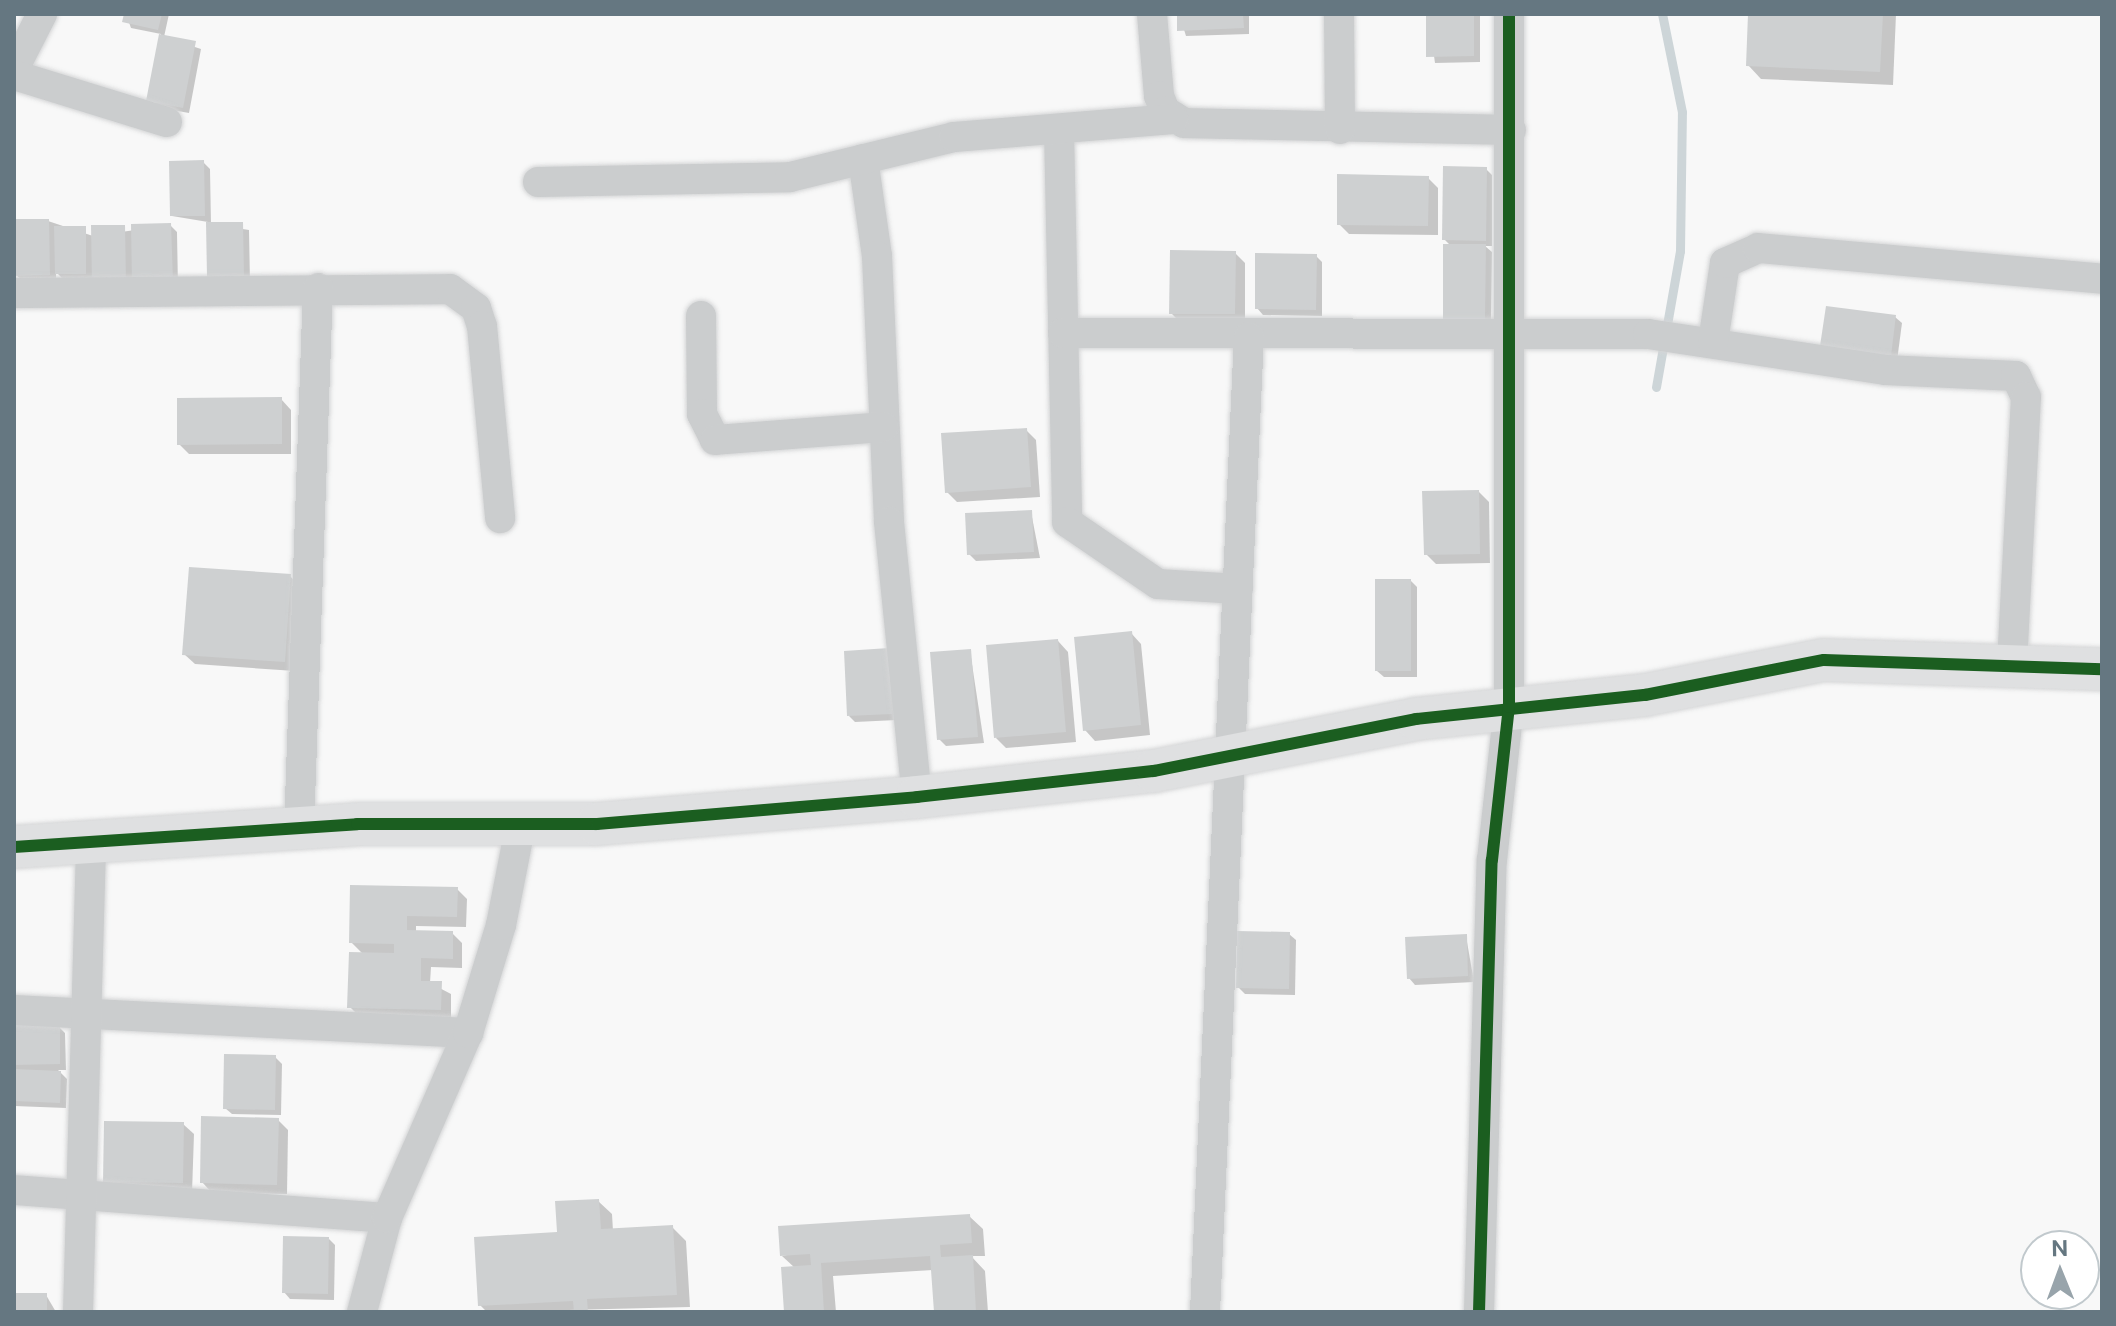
<!DOCTYPE html>
<style>
body{margin:0}
#map{position:relative;width:2116px;height:1326px;overflow:hidden;background:#f8f8f8;font-family:"Public Sans",sans-serif}
div>[style]{position:absolute}
.shadow>*{inset:0;background:#0003}
.stream>*{height:9px;margin:-4.5px;padding:0 4.5px;transform-origin:4.5px;border-radius:4.5px;background:#cdd5d8}
.building>*{inset:0;background:#ced0d1}
.roads{filter:drop-shadow(0 0 2px #d4d5d6) drop-shadow(0 0 2px #d4d5d6)}
.street>*{height:30px;margin:-15px;padding:0 15px;transform-origin:15px;border-radius:15px;background:#cbcdce}
.secondary>*{height:42px;margin:-21px;padding:0 21px;transform-origin:21px;border-radius:21px;background:#dfe0e1}
.cycleway>*{height:12px;margin:-6px;padding:0 6px;transform-origin:6px;border-radius:6px;background:#1b5e20}
span{translate:-50% -50%;white-space:nowrap;text-align:center;line-height:1.15;-webkit-text-stroke:8px #fff;paint-order:stroke}
.frame{position:absolute;inset:0;border:16px solid #657781;pointer-events:none}
.north{position:absolute;left:2020px;top:1230px;width:80px;height:80px;box-sizing:border-box;background:#fff;border:2px solid #c1c9cd;border-radius:50%;rotate:359deg;font-size:22px;font-weight:700;line-height:32px;text-align:center;color:#657781}
.north::after{content:'';display:block;margin:auto;width:28px;height:36px;background:#98a4ab;clip-path:polygon(50% 0,100% 100%,50% 72%,0 100%)}
</style>
<div id="map">
<div class="shadow">
<div style="clip-path:polygon(126px 14px,169px 14px,164px 37px,201px 49px,189px 113px,155px 107px,161px 34px,131px 28px)"></div>
<div style="clip-path:polygon(1179px 14px,1249px 14px,1249px 34px,1186px 36px)"></div>
<div style="clip-path:polygon(1428px 14px,1480px 14px,1480px 62px,1435px 63px)"></div>
<div style="clip-path:polygon(1750px 14px,1896px 14px,1893px 85px,1761px 79px,1748px 65px)"></div>
<div style="clip-path:polygon(203px 162px,210px 169px,211px 224px,249px 230px,250px 282px,208px 276px,208px 222px,172px 216px)"></div>
<div style="clip-path:polygon(1486px 169px,1492px 175px,1492px 246px,1485px 246px,1492px 252px,1491px 325px,1451px 324px,1451px 246px,1445px 240px)"></div>
<div style="clip-path:polygon(1428px 178px,1438px 188px,1438px 235px,1349px 234px,1339px 224px)"></div>
<div style="clip-path:polygon(48px 221px,93px 236px,170px 225px,177px 232px,178px 288px,64px 280px,56px 272px,56px 280px,23px 281px,15px 274px,14px 280px,14px 231px)"></div>
<div style="clip-path:polygon(1235px 253px,1245px 263px,1245px 324px,1181px 323px,1171px 313px)"></div>
<div style="clip-path:polygon(1316px 256px,1322px 262px,1322px 316px,1263px 315px,1257px 308px)"></div>
<div style="clip-path:polygon(1895px 317px,1902px 323px,1897px 361px,1829px 352px)"></div>
<div style="clip-path:polygon(281px 399px,291px 410px,291px 454px,189px 454px,179px 444px)"></div>
<div style="clip-path:polygon(1026px 430px,1036px 440px,1040px 497px,957px 502px,947px 492px)"></div>
<div style="clip-path:polygon(1479px 492px,1489px 502px,1490px 563px,1436px 564px,1426px 554px)"></div>
<div style="clip-path:polygon(1031px 512px,1040px 558px,976px 561px,969px 554px)"></div>
<div style="clip-path:polygon(290px 576px,300px 587px,295px 671px,195px 664px,184px 654px)"></div>
<div style="clip-path:polygon(1411px 581px,1417px 587px,1417px 677px,1384px 677px,1377px 671px)"></div>
<div style="clip-path:polygon(1131px 633px,1141px 644px,1150px 735px,1095px 741px,1085px 730px)"></div>
<div style="clip-path:polygon(1058px 641px,1068px 652px,1076px 742px,1006px 748px,996px 738px)"></div>
<div style="clip-path:polygon(970px 651px,984px 743px,946px 746px,939px 739px)"></div>
<div style="clip-path:polygon(895px 657px,897px 720px,855px 722px,849px 716px)"></div>
<div style="clip-path:polygon(457px 889px,467px 899px,466px 927px,416px 926px,416px 932px,452px 933px,462px 943px,462px 968px,431px 967px,430px 983px,451px 994px,451px 1019px,360px 1017px,350px 1007px,363px 954px,351px 942px)"></div>
<div style="clip-path:polygon(1289px 934px,1296px 940px,1295px 995px,1245px 994px,1238px 987px)"></div>
<div style="clip-path:polygon(1466px 936px,1474px 982px,1415px 985px,1409px 978px)"></div>
<div style="clip-path:polygon(14px 1027px,59px 1027px,65px 1033px,66px 1070px,58px 1070px,67px 1079px,66px 1108px,14px 1106px)"></div>
<div style="clip-path:polygon(275px 1057px,282px 1064px,281px 1115px,232px 1114px,225px 1108px)"></div>
<div style="clip-path:polygon(278px 1120px,288px 1130px,287px 1194px,212px 1193px,202px 1182px)"></div>
<div style="clip-path:polygon(183px 1124px,194px 1134px,192px 1193px,115px 1191px,105px 1181px)"></div>
<div style="clip-path:polygon(598px 1201px,612px 1214px,613px 1231px,672px 1227px,686px 1241px,690px 1307px,487px 1312px,480px 1305px)"></div>
<div style="clip-path:polygon(969px 1216px,983px 1229px,985px 1256px,971px 1256px,985px 1271px,988px 1312px,936px 1312px,933px 1270px,833px 1276px,836px 1312px,786px 1312px,795px 1268px,782px 1256px)"></div>
<div style="clip-path:polygon(329px 1239px,335px 1245px,334px 1300px,290px 1299px,284px 1292px)"></div>
<div style="clip-path:polygon(14px 1295px,46px 1295px,56px 1312px,14px 1312px)"></div>
</div>
<div class="stream">
<div style="left:1656px;top:387px;width:138px;rotate:-80deg"></div>
<div style="left:1680px;top:251px;width:139px;rotate:-89.2deg"></div>
<div style="left:1682px;top:112px;width:100px;rotate:-101.5deg"></div>
</div>
<div class="building">
<div style="clip-path:polygon(124px 14px,162px 14px,158px 30px,122px 22px)"></div>
<div style="clip-path:polygon(1177px 14px,1243px 14px,1244px 28px,1177px 31px)"></div>
<div style="clip-path:polygon(1426px 14px,1474px 14px,1474px 56px,1426px 57px)"></div>
<div style="clip-path:polygon(1748px 14px,1883px 14px,1880px 72px,1746px 66px)"></div>
<div style="clip-path:polygon(159px 34px,196px 41px,183px 108px,146px 101px)"></div>
<div style="clip-path:polygon(204px 160px,205px 216px,170px 216px,169px 161px)"></div>
<div style="clip-path:polygon(1443px 166px,1487px 167px,1486px 241px,1442px 240px)"></div>
<div style="clip-path:polygon(1337px 174px,1429px 176px,1428px 226px,1337px 225px)"></div>
<div style="clip-path:polygon(14px 219px,49px 219px,50px 275px,14px 276px)"></div>
<div style="clip-path:polygon(206px 222px,243px 222px,244px 276px,207px 277px)"></div>
<div style="clip-path:polygon(171px 223px,173px 282px,132px 283px,131px 224px)"></div>
<div style="clip-path:polygon(91px 225px,125px 225px,126px 283px,92px 284px)"></div>
<div style="clip-path:polygon(54px 226px,86px 226px,86px 274px,55px 274px)"></div>
<div style="clip-path:polygon(1443px 244px,1486px 244px,1485px 319px,1443px 319px)"></div>
<div style="clip-path:polygon(1170px 250px,1236px 251px,1235px 314px,1169px 314px)"></div>
<div style="clip-path:polygon(1255px 253px,1317px 254px,1316px 310px,1255px 309px)"></div>
<div style="clip-path:polygon(1826px 306px,1896px 315px,1891px 356px,1820px 346px)"></div>
<div style="clip-path:polygon(282px 397px,282px 444px,177px 445px,177px 398px)"></div>
<div style="clip-path:polygon(1027px 428px,1031px 487px,945px 493px,941px 433px)"></div>
<div style="clip-path:polygon(1479px 490px,1480px 554px,1424px 555px,1422px 491px)"></div>
<div style="clip-path:polygon(1032px 510px,1034px 552px,967px 555px,965px 513px)"></div>
<div style="clip-path:polygon(189px 567px,291px 574px,285px 662px,182px 655px)"></div>
<div style="clip-path:polygon(1375px 579px,1411px 579px,1411px 671px,1375px 671px)"></div>
<div style="clip-path:polygon(1132px 631px,1141px 725px,1083px 731px,1074px 637px)"></div>
<div style="clip-path:polygon(1058px 639px,1066px 732px,994px 738px,986px 645px)"></div>
<div style="clip-path:polygon(889px 648px,892px 714px,847px 716px,844px 651px)"></div>
<div style="clip-path:polygon(971px 649px,978px 737px,937px 740px,930px 652px)"></div>
<div style="clip-path:polygon(350px 885px,458px 887px,457px 917px,407px 916px,407px 930px,453px 931px,453px 959px,421px 958px,421px 981px,442px 981px,441px 1010px,347px 1008px,349px 952px,394px 953px,394px 944px,349px 943px)"></div>
<div style="clip-path:polygon(1237px 931px,1290px 932px,1289px 989px,1236px 988px)"></div>
<div style="clip-path:polygon(1467px 934px,1468px 976px,1407px 979px,1405px 937px)"></div>
<div style="clip-path:polygon(14px 1025px,60px 1025px,60px 1064px,14px 1065px)"></div>
<div style="clip-path:polygon(224px 1054px,276px 1055px,275px 1110px,223px 1109px)"></div>
<div style="clip-path:polygon(14px 1069px,61px 1071px,60px 1103px,14px 1101px)"></div>
<div style="clip-path:polygon(201px 1116px,279px 1118px,277px 1185px,200px 1183px)"></div>
<div style="clip-path:polygon(104px 1121px,184px 1122px,183px 1183px,103px 1182px)"></div>
<div style="clip-path:polygon(599px 1199px,601px 1229px,673px 1225px,677px 1295px,587px 1299px,588px 1312px,574px 1312px,573px 1301px,478px 1306px,474px 1237px,557px 1232px,555px 1201px)"></div>
<div style="clip-path:polygon(970px 1214px,972px 1243px,940px 1245px,941px 1257px,973px 1255px,976px 1312px,934px 1312px,930px 1256px,821px 1263px,824px 1312px,784px 1312px,781px 1267px,811px 1265px,810px 1254px,780px 1256px,778px 1226px)"></div>
<div style="clip-path:polygon(283px 1236px,329px 1237px,328px 1294px,282px 1293px)"></div>
<div style="clip-path:polygon(14px 1293px,47px 1293px,47px 1312px,14px 1312px)"></div>
</div>
<div class="roads">
<div class="street">
<div style="left:1152px;top:14px;width:82px;rotate:85.1deg"></div>
<div style="left:1159px;top:96px;width:16px;rotate:68deg"></div>
<div style="left:1165px;top:111px;width:22px;rotate:32deg"></div>
<div style="left:1184px;top:123px;width:327px;rotate:1.2deg"></div>
<div style="left:1339px;top:14px;width:115px;rotate:89.5deg"></div>
<div style="left:14px;top:69px;width:62px;rotate:-63deg"></div>
<div style="left:14px;top:75px;width:160px;rotate:17.1deg"></div>
<div style="left:1059px;top:129px;width:393px;rotate:88.8deg"></div>
<div style="left:1067px;top:522px;width:110px;rotate:34.3deg"></div>
<div style="left:1158px;top:584px;width:80px;rotate:3.6deg"></div>
<div style="left:863px;top:159px;width:98px;rotate:81.8deg"></div>
<div style="left:877px;top:256px;width:266px;rotate:87.4deg"></div>
<div style="left:889px;top:522px;width:276px;rotate:84.2deg"></div>
<div style="left:538px;top:182px;width:252px;rotate:-1.1deg"></div>
<div style="left:790px;top:177px;width:169px;rotate:-13.7deg"></div>
<div style="left:954px;top:137px;width:220px;rotate:-4.7deg"></div>
<div style="left:14px;top:293px;width:436px;rotate:-0.5deg"></div>
<div style="left:450px;top:289px;width:32px;rotate:36deg"></div>
<div style="left:476px;top:308px;width:19px;rotate:72deg"></div>
<div style="left:482px;top:326px;width:193px;rotate:84.6deg"></div>
<div style="left:701px;top:316px;width:98px;rotate:89.4deg"></div>
<div style="left:702px;top:414px;width:29px;rotate:63deg"></div>
<div style="left:715px;top:440px;width:169px;rotate:-4.4deg"></div>
<div style="left:1063px;top:333px;width:585px;rotate:0.1deg"></div>
<div style="left:1648px;top:334px;width:240px;rotate:8.6deg"></div>
<div style="left:1885px;top:370px;width:131px;rotate:2.6deg"></div>
<div style="left:2016px;top:376px;width:23px;rotate:65deg"></div>
<div style="left:2026px;top:397px;width:269px;rotate:93deg"></div>
<div style="left:1713px;top:342px;width:80px;rotate:-81.4deg"></div>
<div style="left:1725px;top:263px;width:36px;rotate:-24deg"></div>
<div style="left:1758px;top:248px;width:345px;rotate:5.1deg"></div>
<div style="left:299px;top:829px;width:541px;rotate:-87.99deg"></div>
<div style="left:14px;top:1010px;width:455px;rotate:2.9deg"></div>
<div style="left:14px;top:1190px;width:374px;rotate:4.3deg"></div>
<div style="left:78px;top:1312px;width:469px;rotate:-88.4deg"></div>
<div style="left:362px;top:1312px;width:97px;rotate:-75.1deg"></div>
<div style="left:387px;top:1218px;width:202px;rotate:-66.4deg"></div>
<div style="left:468px;top:1033px;width:113px;rotate:-73deg"></div>
<div style="left:501px;top:925px;width:104px;rotate:-78.9deg"></div>
<div style="left:1205px;top:1312px;width:976px;rotate:-87.42deg"></div>
<div style="left:1479px;top:1312px;width:452px;rotate:-88.4deg"></div>
<div style="left:1492px;top:860px;width:154px;rotate:-83.7deg"></div>
<div style="left:1509px;top:707px;width:693px;rotate:-90deg"></div>
</div>
<div class="secondary">
<div style="left:14px;top:847px;width:344px;rotate:-3.8deg"></div>
<div style="left:357px;top:824px;width:240px"></div>
<div style="left:597px;top:824px;width:321px;rotate:-4.8deg"></div>
<div style="left:917px;top:797px;width:238px;rotate:-6.3deg"></div>
<div style="left:1154px;top:771px;width:267px;rotate:-11.2deg"></div>
<div style="left:1416px;top:719px;width:230px;rotate:-6deg"></div>
<div style="left:1645px;top:695px;width:182px;rotate:-11.1deg"></div>
<div style="left:1824px;top:660px;width:278px;rotate:1.9deg"></div>
</div>
</div>
<div class="cycleway">
<div style="left:14px;top:847px;width:344px;rotate:-3.8deg"></div>
<div style="left:357px;top:824px;width:240px"></div>
<div style="left:597px;top:824px;width:321px;rotate:-4.8deg"></div>
<div style="left:917px;top:797px;width:238px;rotate:-6.3deg"></div>
<div style="left:1154px;top:771px;width:267px;rotate:-11.2deg"></div>
<div style="left:1416px;top:719px;width:230px;rotate:-6deg"></div>
<div style="left:1645px;top:695px;width:182px;rotate:-11.1deg"></div>
<div style="left:1824px;top:660px;width:278px;rotate:1.9deg"></div>
<div style="left:1479px;top:1312px;width:452px;rotate:-88.4deg"></div>
<div style="left:1492px;top:860px;width:154px;rotate:-83.7deg"></div>
<div style="left:1509px;top:707px;width:693px;rotate:-90deg"></div>
</div>
<div class="frame"></div>
<div class="north">N</div>
</div>
